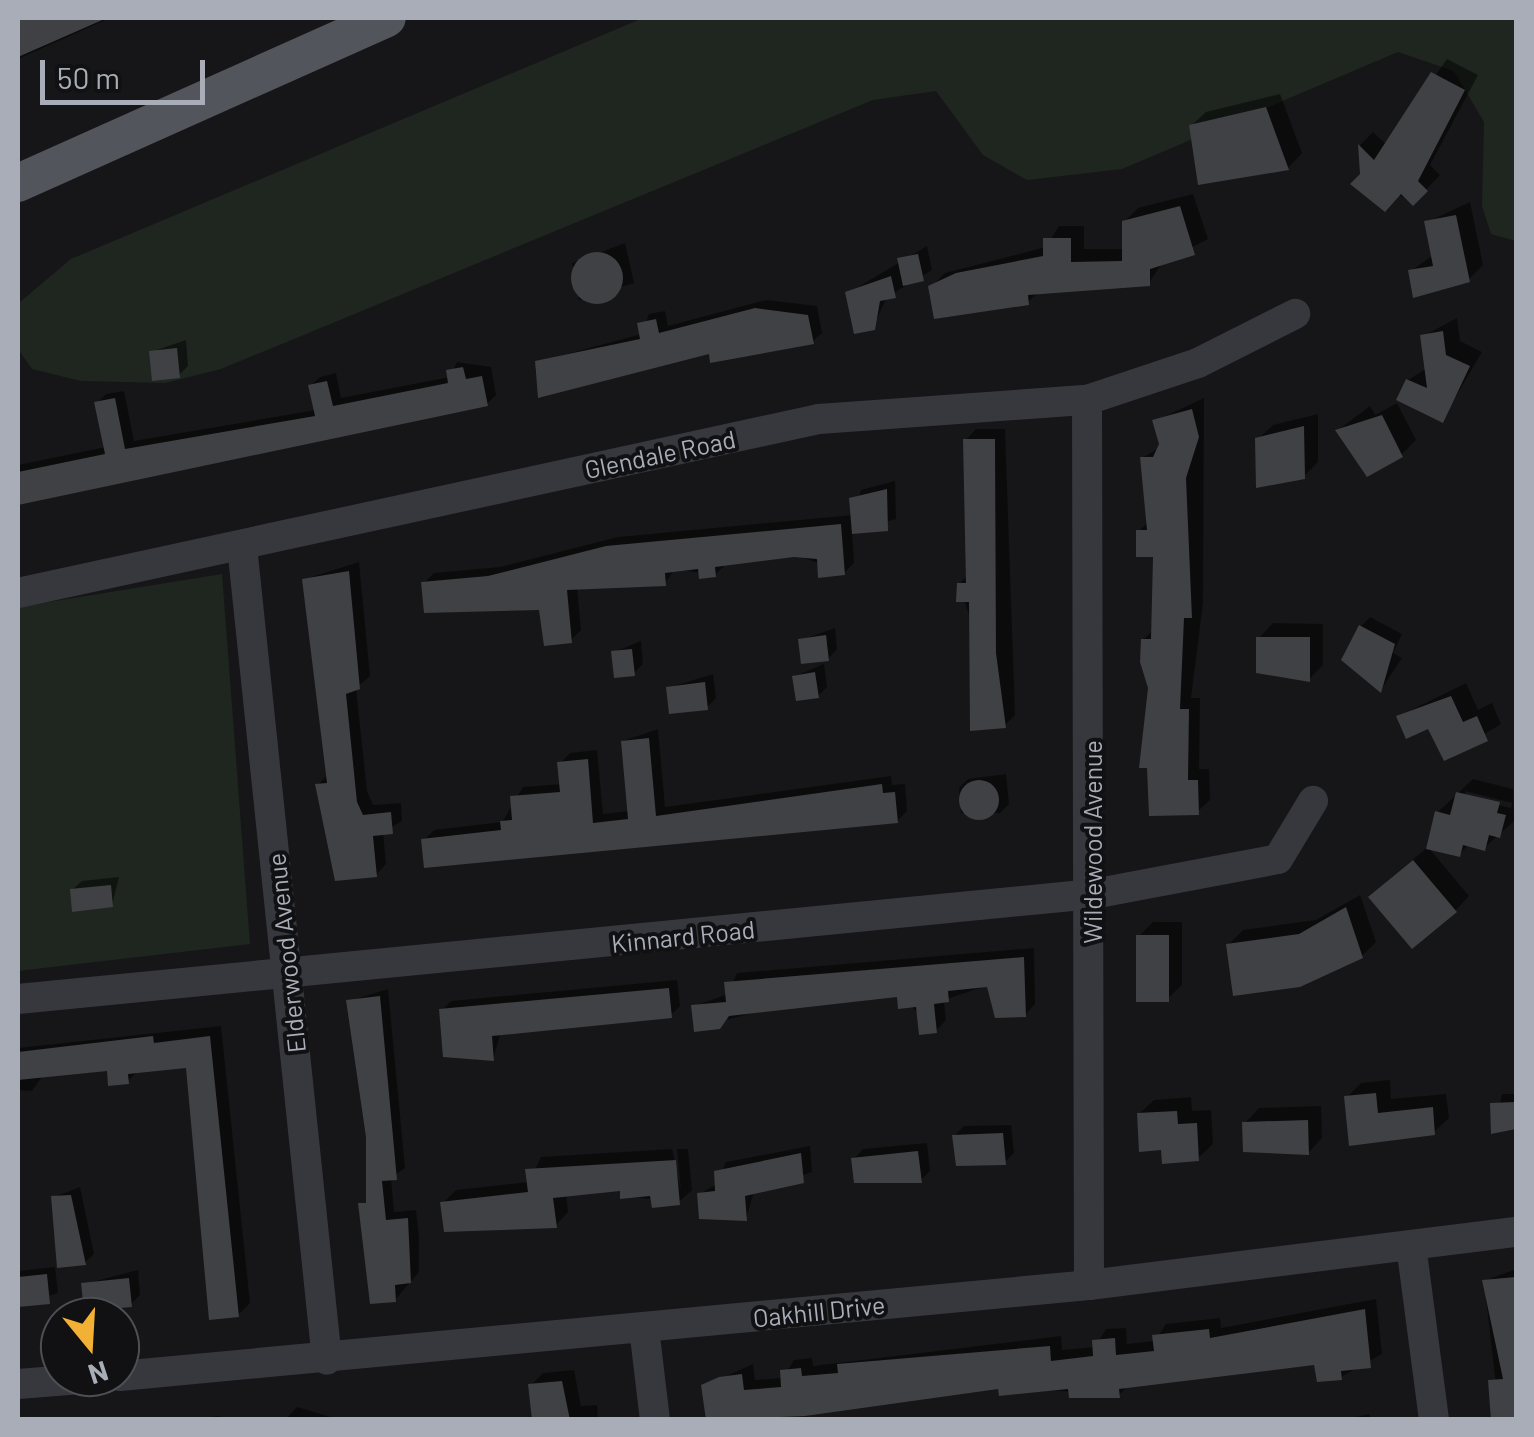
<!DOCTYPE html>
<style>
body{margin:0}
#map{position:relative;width:1534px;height:1437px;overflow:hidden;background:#161618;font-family:Barlow,sans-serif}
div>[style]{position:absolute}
.green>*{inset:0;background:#1e261f}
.shadow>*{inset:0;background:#0007}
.building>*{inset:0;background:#404145}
.round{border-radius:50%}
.minor>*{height:30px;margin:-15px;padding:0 15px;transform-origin:15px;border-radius:15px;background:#37383d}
.major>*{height:38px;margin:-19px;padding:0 19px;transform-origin:19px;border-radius:19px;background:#53555c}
span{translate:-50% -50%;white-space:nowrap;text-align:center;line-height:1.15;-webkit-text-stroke:8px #111113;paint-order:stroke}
.street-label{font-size:25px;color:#a8adb8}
.frame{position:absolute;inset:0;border:20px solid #a8adb8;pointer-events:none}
.north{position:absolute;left:40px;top:1297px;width:100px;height:100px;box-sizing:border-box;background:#111113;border:2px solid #4d4f55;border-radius:50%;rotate:162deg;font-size:28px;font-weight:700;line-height:40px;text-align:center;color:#a8adb8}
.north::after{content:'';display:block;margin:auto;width:35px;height:45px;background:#f2b134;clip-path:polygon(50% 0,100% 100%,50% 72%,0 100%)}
.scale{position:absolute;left:40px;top:60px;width:165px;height:45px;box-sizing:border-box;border:5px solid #a8adb8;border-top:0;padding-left:12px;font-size:30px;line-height:35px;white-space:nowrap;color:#a8adb8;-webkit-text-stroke:8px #111113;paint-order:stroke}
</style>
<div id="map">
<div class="green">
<div style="clip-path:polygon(643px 18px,1516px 18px,1516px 241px,1491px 234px,1482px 206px,1484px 122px,1454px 71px,1398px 52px,1122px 169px,1027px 180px,983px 155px,936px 91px,873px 100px,221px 369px,165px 383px,81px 381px,32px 369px,18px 349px,20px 302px,71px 259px)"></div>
<div style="clip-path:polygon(222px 574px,250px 944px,18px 971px,18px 607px)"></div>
</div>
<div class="shadow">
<div style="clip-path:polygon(18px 18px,110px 18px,18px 59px)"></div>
<div style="clip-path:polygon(1447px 59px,1478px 75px,1430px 165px,1440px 175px,1413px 203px,1362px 174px,1360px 145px,1373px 132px,1387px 145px)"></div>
<div style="clip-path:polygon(1280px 94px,1302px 153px,1288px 168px,1191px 126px,1206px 112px)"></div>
<div style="clip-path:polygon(1193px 194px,1208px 239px,1162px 263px,1149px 283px,1038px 293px,1028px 302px,931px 287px,945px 273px,1046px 247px,1059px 226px,1084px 226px,1084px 249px,1124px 249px,1124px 222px,1138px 208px)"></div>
<div style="clip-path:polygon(1470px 202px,1483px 265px,1468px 280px,1411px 271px,1433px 255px,1427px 222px)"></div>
<div style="clip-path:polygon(625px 243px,634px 283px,579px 300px,572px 263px)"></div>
<div style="clip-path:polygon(927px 246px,932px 270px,887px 297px,873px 327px,848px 293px)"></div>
<div style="clip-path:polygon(766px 300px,817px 306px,822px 333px,812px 342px,711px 351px,540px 394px,535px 369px,544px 360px,642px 334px,649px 314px,665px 311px,668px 326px)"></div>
<div style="clip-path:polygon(1457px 318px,1460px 341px,1482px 352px,1442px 420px,1408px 380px,1427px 368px,1423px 336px)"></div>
<div style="clip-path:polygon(186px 340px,188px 366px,179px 375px,151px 352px)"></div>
<div style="clip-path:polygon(457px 362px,491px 367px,496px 395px,487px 404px,18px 501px,18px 465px,106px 447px,97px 403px,106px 394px,124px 391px,134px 441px,316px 410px,310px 386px,320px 377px,336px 373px,341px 398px,450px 377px)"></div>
<div style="clip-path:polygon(1204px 398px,1203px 603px,1191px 698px,1200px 698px,1199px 769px,1209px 769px,1210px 800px,1197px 812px,1151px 688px,1143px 640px,1154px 629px,1155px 554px,1139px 531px,1148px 522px,1142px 458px,1162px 446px,1155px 421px)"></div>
<div style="clip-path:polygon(1397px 403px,1416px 440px,1401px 455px,1338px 430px,1370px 406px,1375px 415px)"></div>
<div style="clip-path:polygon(1318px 414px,1318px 462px,1303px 477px,1258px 439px,1273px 425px)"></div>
<div style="clip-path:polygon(976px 429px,1005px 429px,1015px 715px,1004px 726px,959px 584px,968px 575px,966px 440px)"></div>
<div style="clip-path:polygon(895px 481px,896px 519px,852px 532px,854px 563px,844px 573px,794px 554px,725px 565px,715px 575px,675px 569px,665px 583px,577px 587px,581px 630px,571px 640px,542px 608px,424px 583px,434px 573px,500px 567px,618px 537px,853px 515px,861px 490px)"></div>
<div style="clip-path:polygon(359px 562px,370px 676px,356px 688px,367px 791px,373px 805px,401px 803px,402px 821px,383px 832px,386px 864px,376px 875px,336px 878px,318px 785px,328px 774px,305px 579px)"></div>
<div style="clip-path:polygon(1370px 617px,1402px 634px,1393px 653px,1402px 658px,1381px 690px,1361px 626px)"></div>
<div style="clip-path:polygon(1273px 623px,1323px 624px,1323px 665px,1309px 679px,1259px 638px)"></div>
<div style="clip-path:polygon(835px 628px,837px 649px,828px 659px,801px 640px)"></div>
<div style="clip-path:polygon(641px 641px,643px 664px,634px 673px,614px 652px)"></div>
<div style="clip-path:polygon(824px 664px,827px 687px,818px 696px,795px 676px)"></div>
<div style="clip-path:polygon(713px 674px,716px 698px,707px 707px,668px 688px)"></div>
<div style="clip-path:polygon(1466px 683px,1478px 710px,1492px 703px,1501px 724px,1445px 758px,1430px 725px,1399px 716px)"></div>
<div style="clip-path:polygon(658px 729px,665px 807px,891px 776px,892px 785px,905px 784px,907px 811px,897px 821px,424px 840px,434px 830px,502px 822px,523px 787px,562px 784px,560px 763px,570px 753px,597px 750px,603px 814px,630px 811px,623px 741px)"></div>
<div style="clip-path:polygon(1006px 774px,1009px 804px,1000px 813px,961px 813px,959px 788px,968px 779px)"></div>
<div style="clip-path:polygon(evenodd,1473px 779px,1513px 789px,1514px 821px,1484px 848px,1469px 844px,1459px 855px,1438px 812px,1473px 779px,1465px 791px,1512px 803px,1511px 808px,1465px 796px,1465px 791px)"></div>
<div style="clip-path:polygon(1428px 847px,1469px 896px,1455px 911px,1386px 882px)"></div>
<div style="clip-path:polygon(119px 877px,112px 905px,72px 890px,82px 881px)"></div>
<div style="clip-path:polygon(1360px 895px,1376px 942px,1362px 956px,1228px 945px,1243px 930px,1316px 920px)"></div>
<div style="clip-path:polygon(1153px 922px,1182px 922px,1182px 985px,1167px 999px,1139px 936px)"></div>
<div style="clip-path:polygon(1034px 948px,1035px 1004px,1025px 1015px,989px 985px,944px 1000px,946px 1020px,936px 1031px,899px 994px,775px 1007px,696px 1028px,694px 1006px,728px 994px,737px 973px)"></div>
<div style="clip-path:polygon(677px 980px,680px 1006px,671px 1015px,501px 1032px,493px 1059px,475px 1060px,442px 1010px,451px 1001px)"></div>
<div style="clip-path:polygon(388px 989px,405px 1168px,391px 1178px,394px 1212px,416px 1210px,419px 1238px,419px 1272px,395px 1300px,349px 1001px)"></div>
<div style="clip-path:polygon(221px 1026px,250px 1303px,238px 1315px,188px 1065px,139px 1070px,128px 1081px,109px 1068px,44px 1074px,32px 1091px,18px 1090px,18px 1048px)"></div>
<div style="clip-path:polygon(1390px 1080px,1391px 1099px,1446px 1094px,1449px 1118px,1434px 1132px,1351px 1143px,1347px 1097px,1361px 1083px)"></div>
<div style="clip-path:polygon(1502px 1094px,1516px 1094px,1516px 1127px,1493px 1131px)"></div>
<div style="clip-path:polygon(1191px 1097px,1192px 1111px,1211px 1110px,1213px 1144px,1198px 1158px,1163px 1148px,1139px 1114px,1154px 1100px)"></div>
<div style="clip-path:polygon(1321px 1106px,1322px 1138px,1308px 1153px,1245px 1123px,1259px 1108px)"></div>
<div style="clip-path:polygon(1011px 1125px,1014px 1153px,1005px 1162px,955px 1135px,964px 1126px)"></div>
<div style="clip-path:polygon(927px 1143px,930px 1171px,921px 1180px,854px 1159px,863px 1149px)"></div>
<div style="clip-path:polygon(810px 1146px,812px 1172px,754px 1192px,746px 1218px,699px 1194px,717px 1184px,726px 1162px)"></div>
<div style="clip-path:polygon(672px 1149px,681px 1191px,677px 1149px,688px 1149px,692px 1190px,679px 1202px,623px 1196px,622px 1188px,566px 1194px,568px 1212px,556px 1225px,443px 1203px,456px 1190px,529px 1182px,541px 1157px)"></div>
<div style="clip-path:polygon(80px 1187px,94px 1254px,84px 1263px,54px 1197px)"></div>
<div style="clip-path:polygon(55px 1267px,58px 1293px,18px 1306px,18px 1271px)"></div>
<div style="clip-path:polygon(1516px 1269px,1516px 1420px,1500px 1420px,1484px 1281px)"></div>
<div style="clip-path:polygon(138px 1270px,140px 1295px,131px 1304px,84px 1284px)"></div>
<div style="clip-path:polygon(1376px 1299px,1382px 1354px,1341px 1377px,1317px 1362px,1129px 1385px,1119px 1395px,1000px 1387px,708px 1420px,704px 1386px,753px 1364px,755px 1380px,783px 1378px,794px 1360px,812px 1358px,813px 1366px,1061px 1336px,1062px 1350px,1095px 1347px,1106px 1329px,1126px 1328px,1127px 1344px,1155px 1341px,1166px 1324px,1220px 1318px,1221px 1328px)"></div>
<div style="clip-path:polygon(574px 1370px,581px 1406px,597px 1405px,598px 1420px,535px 1420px,531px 1385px,543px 1373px)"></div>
<div style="clip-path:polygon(297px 1407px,341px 1420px,285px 1420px)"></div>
<div style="clip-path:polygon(1369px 1414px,1371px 1420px,1343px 1420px)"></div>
<div style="clip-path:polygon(220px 1416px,220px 1420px,178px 1420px)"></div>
</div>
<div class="building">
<div style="clip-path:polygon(18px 18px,107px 18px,18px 57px)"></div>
<div style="clip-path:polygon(1431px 72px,1465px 90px,1418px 181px,1428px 191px,1413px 206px,1401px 194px,1385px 212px,1350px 184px,1360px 174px,1358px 144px,1374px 160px)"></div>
<div style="clip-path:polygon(1266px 107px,1289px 170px,1198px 185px,1189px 125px)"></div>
<div style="clip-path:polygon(1180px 206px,1195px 255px,1150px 269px,1150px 286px,1028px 295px,1029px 305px,934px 319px,928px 286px,956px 273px,1043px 256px,1043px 238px,1071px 238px,1071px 262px,1122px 261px,1122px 221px)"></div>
<div style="clip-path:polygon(1456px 215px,1470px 282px,1413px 298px,1408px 270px,1433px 266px,1424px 221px)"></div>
<div class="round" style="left:571px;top:252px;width:52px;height:52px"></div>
<div style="clip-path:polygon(918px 254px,924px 281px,903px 286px,897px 258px)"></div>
<div style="clip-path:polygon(891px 276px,896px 298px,880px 301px,875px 330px,854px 334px,845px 292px)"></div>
<div style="clip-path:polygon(755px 308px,808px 315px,814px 344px,710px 363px,709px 354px,538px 398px,535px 361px,640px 339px,637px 323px,656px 319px,659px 333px)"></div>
<div style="clip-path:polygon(1443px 331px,1446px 355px,1470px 366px,1443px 423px,1396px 400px,1406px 379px,1427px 388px,1420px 335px)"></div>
<div style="clip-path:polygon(177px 348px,180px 378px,152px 381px,149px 351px)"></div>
<div style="clip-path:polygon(463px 367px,466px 379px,482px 376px,488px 406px,18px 505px,18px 472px,105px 454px,94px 402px,115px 398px,125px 449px,315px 416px,308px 385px,327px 381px,333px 406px,448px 383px,446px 370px)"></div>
<div style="clip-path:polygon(1192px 409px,1199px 437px,1186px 478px,1192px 618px,1184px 618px,1180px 709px,1189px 709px,1188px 780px,1198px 780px,1199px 815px,1149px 816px,1147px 768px,1139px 768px,1148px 688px,1140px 662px,1141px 639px,1151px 639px,1153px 557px,1136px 557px,1136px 530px,1147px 530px,1140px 457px,1153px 457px,1159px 444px,1152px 420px)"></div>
<div style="clip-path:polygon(1382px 415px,1403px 457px,1367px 477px,1335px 430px)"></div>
<div style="clip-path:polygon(1304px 426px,1305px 479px,1256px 488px,1255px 438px)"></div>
<div style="clip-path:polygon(963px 439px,995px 439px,996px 653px,1006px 728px,970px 731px,969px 602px,956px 602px,957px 583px,966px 583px)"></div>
<div style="clip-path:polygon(887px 489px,888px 531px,852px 534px,849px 498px)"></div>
<div style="clip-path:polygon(841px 524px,845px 575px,818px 578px,817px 559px,794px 557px,715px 567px,716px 577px,699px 579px,698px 569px,665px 573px,666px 586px,567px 590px,572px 643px,544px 646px,539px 610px,424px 613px,421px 582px,488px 576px,606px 546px)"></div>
<div style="clip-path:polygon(349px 571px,360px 689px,346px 694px,357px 802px,363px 815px,391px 812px,393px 834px,373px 836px,377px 877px,335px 881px,315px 784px,327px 783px,302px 579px)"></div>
<div style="clip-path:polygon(1359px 625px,1395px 644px,1381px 693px,1341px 660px)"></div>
<div style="clip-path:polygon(826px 635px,829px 661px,801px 664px,798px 639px)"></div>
<div style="clip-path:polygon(1256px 637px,1310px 637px,1310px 682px,1256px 673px)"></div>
<div style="clip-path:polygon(632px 649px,635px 676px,614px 678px,611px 651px)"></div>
<div style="clip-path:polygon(815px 672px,819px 698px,796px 701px,792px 676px)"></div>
<div style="clip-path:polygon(705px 682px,708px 710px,669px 714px,666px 687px)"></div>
<div style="clip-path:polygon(1451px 696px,1463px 722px,1477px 716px,1488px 741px,1444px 761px,1428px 729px,1406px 739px,1396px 716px)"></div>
<div style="clip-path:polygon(649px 738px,656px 816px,882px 784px,883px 793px,895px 792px,898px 823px,424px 868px,421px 839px,501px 830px,500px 821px,512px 820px,510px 796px,560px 792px,557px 762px,588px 759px,593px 823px,628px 819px,621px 741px)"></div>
<div class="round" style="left:959px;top:780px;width:40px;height:40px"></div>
<div style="clip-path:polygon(1456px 792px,1500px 802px,1497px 813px,1506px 815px,1500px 838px,1489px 835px,1485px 851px,1463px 845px,1460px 857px,1426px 849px,1435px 811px,1450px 815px)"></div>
<div style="clip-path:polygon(1413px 860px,1457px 912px,1412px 949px,1368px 897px)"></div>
<div style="clip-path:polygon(111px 885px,113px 907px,72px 912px,70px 889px)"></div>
<div style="clip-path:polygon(1346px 907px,1363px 958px,1300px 987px,1233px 996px,1226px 944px,1299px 934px)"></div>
<div style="clip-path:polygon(1136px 935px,1169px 935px,1169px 1002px,1136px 1002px)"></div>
<div style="clip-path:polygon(1024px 957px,1026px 1017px,995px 1018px,987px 987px,948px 991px,949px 1002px,934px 1004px,937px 1033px,919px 1035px,916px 1007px,898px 1009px,897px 997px,729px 1016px,720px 1029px,694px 1032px,691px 1005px,726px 1002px,724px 982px)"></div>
<div style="clip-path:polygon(669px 988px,672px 1018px,492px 1036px,494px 1061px,443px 1057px,439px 1009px)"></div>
<div style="clip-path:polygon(380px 996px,397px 1180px,382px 1181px,386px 1220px,408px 1218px,411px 1283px,395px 1285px,396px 1302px,370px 1304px,358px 1203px,366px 1203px,366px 1137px,346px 1000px)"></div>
<div style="clip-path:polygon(153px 1036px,154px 1043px,210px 1036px,239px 1317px,209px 1320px,186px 1068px,128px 1074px,129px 1084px,108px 1086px,107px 1071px,18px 1080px,18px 1052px)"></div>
<div style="clip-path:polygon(1376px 1093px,1378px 1113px,1433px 1107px,1435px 1135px,1349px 1146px,1344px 1096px)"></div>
<div style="clip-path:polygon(1516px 1102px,1516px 1129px,1491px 1134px,1490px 1103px)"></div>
<div style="clip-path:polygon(1177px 1111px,1178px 1124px,1197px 1123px,1199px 1161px,1162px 1164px,1161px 1150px,1139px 1152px,1137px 1113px)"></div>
<div style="clip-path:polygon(1308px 1120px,1309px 1155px,1243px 1152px,1242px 1122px)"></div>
<div style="clip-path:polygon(1003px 1133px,1006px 1165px,956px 1166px,952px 1135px)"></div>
<div style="clip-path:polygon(918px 1151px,922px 1183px,854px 1183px,851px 1158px)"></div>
<div style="clip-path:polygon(801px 1153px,804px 1183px,745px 1196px,747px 1221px,699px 1219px,697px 1193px,715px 1191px,714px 1171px)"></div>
<div style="clip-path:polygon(676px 1160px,680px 1205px,652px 1208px,650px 1196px,620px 1199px,620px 1191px,553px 1198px,557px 1228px,444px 1232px,440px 1202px,528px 1192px,525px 1169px)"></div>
<div style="clip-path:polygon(71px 1195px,86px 1265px,57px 1268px,51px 1196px)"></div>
<div style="clip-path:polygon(47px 1274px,50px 1304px,18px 1307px,18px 1277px)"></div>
<div style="clip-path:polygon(1516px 1277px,1516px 1420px,1491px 1420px,1488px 1380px,1503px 1379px,1482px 1280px)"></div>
<div style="clip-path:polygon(129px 1278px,132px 1307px,84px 1311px,81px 1283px)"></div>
<div style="clip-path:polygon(1365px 1309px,1371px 1368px,1341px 1371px,1342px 1380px,1317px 1382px,1314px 1365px,1119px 1389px,1120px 1398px,1069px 1398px,1068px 1389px,999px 1396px,998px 1389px,805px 1416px,706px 1420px,701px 1385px,719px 1377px,742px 1374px,744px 1390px,781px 1387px,780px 1370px,801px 1368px,802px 1376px,838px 1373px,837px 1364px,1050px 1346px,1051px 1361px,1093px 1356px,1092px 1340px,1115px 1338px,1116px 1355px,1154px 1351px,1152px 1335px,1209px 1329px,1210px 1338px)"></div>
<div style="clip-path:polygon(562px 1381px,570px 1420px,532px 1420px,528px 1384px)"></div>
</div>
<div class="minor">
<div style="left:1087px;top:400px;width:885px;rotate:89.87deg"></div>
<div style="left:242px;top:546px;width:818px;rotate:84.04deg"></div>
<div style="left:18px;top:593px;width:820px;rotate:-12.26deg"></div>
<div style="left:819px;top:419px;width:269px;rotate:-4.1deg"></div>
<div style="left:1087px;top:400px;width:117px;rotate:-18.4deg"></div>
<div style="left:1198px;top:363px;width:109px;rotate:-26.8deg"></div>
<div style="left:18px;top:999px;width:1080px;rotate:-5.58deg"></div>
<div style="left:1093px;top:894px;width:188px;rotate:-10.7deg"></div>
<div style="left:1278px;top:859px;width:68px;rotate:-58.9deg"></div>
<div style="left:1411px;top:1245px;width:177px;rotate:82.5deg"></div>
<div style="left:644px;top:1328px;width:93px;rotate:83.2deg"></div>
<div style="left:120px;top:1376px;width:973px;rotate:-5.36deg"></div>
<div style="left:1089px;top:1285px;width:430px;rotate:-7.1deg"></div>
<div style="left:18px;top:1384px;width:89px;rotate:-4.5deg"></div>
</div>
<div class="major">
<div style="left:18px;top:183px;width:404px;rotate:-24.1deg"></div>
</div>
<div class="street-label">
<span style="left:660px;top:454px;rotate:-12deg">Glendale Road</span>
<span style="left:1092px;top:842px;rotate:-90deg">Wildewood Avenue</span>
<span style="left:683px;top:936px;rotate:-6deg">Kinnard Road</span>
<span style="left:286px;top:953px;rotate:-96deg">Elderwood Avenue</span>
<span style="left:819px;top:1311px;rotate:-6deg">Oakhill Drive</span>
</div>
<div class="frame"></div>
<div class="north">N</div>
<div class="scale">50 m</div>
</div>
